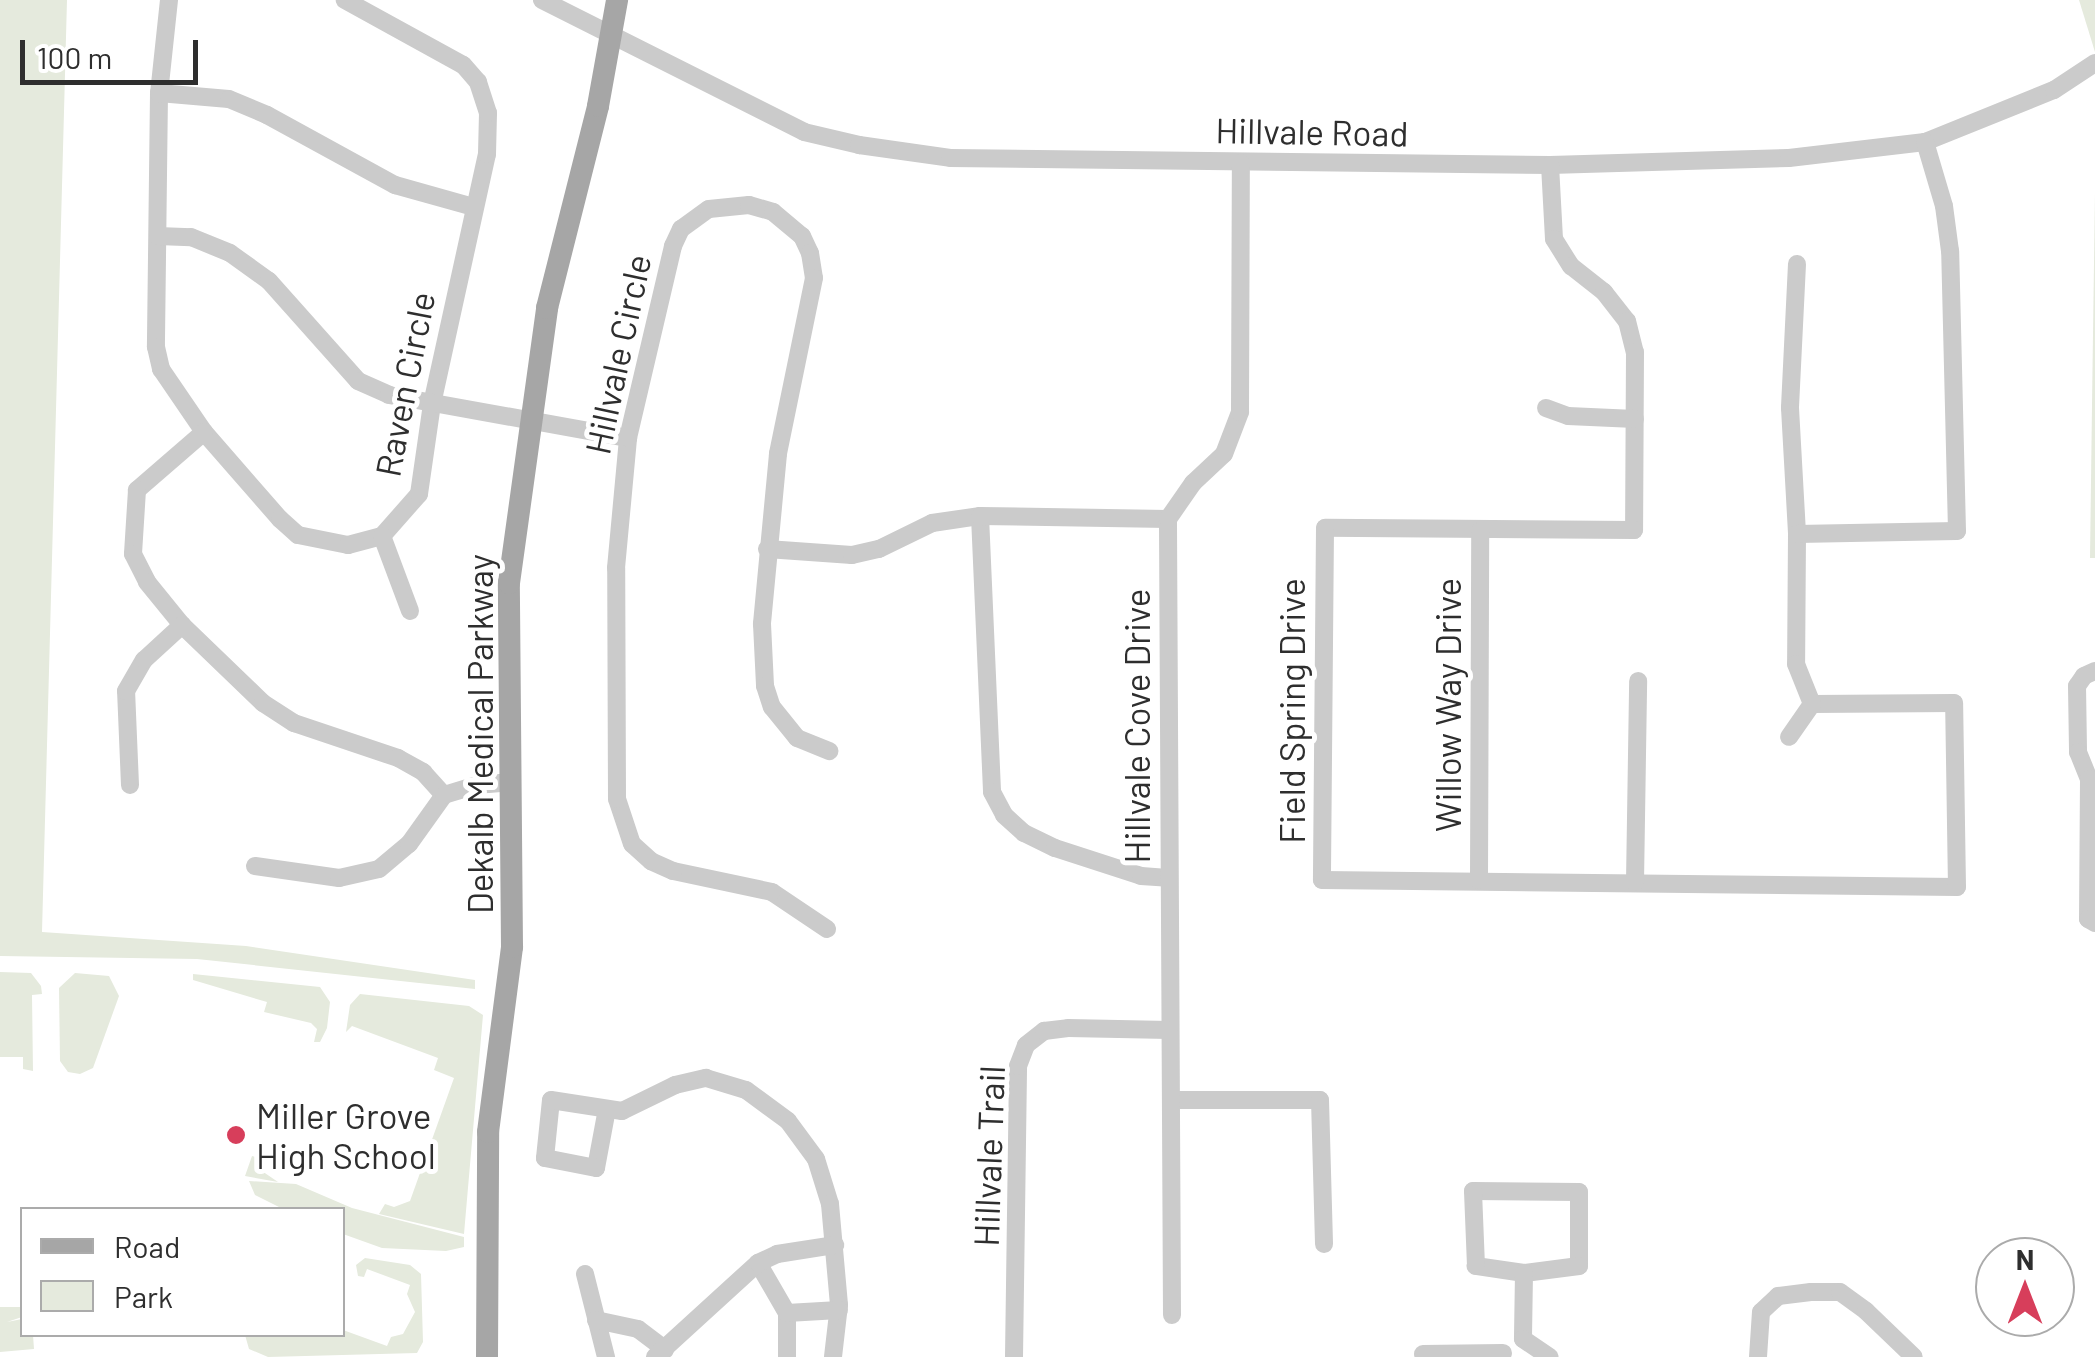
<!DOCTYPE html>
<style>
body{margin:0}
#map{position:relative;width:2095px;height:1357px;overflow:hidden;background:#fff;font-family:Barlow,sans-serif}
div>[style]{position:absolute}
.green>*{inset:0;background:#e5eadd}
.minor>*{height:18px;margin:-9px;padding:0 9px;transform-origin:9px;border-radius:9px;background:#cbcbcb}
.major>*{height:22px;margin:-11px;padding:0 11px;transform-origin:11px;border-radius:11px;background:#a6a6a6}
.dots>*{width:28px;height:28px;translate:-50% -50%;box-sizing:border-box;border:5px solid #fff;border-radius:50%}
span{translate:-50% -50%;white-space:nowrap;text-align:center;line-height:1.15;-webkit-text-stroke:10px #fff;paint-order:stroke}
.street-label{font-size:35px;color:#2e2e2e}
.poi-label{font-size:35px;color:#2e2e2e}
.left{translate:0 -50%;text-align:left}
.legend{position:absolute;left:20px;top:1207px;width:325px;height:130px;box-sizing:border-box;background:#fff;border:2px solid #ababab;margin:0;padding:12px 18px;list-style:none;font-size:30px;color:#2e2e2e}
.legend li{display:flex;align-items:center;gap:20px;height:50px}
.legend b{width:50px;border:2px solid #ababab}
.north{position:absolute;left:1975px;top:1237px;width:100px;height:100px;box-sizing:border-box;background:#fff;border:2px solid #ababab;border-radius:50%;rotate:0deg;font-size:28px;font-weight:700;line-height:40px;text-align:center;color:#2e2e2e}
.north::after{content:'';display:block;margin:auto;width:35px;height:45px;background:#d73e5b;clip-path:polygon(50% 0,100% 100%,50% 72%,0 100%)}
.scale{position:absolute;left:20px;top:40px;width:178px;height:45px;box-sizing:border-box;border:5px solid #2e2e2e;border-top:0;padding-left:12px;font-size:30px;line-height:35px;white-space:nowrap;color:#2e2e2e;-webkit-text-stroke:8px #fff;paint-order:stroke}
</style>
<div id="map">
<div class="green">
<div style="clip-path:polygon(0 0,67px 0,42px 932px,246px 946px,475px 980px,475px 989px,197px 959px,0 956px)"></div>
<div style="clip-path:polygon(2079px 0,2095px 0,2095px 52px)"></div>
<div style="clip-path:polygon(2095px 192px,2095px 558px,2090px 558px,2092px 405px)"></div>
<div style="clip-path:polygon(0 972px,31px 973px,41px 986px,42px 994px,32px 995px,33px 1071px,23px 1069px,23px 1057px,0 1057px)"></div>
<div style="clip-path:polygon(75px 973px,109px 976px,119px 996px,93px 1068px,80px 1074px,68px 1072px,60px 1061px,59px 988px)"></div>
<div style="clip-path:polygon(193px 974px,320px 987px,330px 1002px,327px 1028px,320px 1042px,314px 1042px,317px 1029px,311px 1023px,264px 1012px,267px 1002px,193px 980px)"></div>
<div style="clip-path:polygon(360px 994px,469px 1006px,483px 1015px,464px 1234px,379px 1214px,385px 1204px,394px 1207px,410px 1201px,454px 1078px,434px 1070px,438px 1058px,352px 1026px,346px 1032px,350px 1005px)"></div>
<div style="clip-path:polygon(252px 1156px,261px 1158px,259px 1169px,278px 1182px,245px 1176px)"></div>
<div style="clip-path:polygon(249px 1181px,296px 1184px,352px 1208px,464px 1237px,464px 1247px,446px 1251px,382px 1248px,343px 1234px,342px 1210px,283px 1209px,255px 1195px)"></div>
<div style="clip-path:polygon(365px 1258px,410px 1265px,421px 1274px,423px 1342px,417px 1353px,268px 1357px,249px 1349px,245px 1335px,342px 1334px,343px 1330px,387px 1346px,391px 1337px,403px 1334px,415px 1312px,407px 1294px,410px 1285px,367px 1269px,364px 1277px,358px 1276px,356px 1265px)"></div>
<div style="clip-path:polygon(0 1307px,22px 1307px,22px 1317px,7px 1322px,22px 1319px,22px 1334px,33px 1335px,34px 1349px,0 1352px)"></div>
</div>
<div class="minor">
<div style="left:169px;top:0;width:94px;rotate:96.1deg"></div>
<div style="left:159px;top:93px;width:254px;rotate:90.7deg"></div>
<div style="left:156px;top:347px;width:23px;rotate:77deg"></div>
<div style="left:161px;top:369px;width:76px;rotate:55.7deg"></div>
<div style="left:204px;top:432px;width:116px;rotate:48.9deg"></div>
<div style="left:280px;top:519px;width:24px;rotate:42deg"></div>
<div style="left:298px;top:535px;width:51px;rotate:11.3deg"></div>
<div style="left:348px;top:545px;width:35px;rotate:-15deg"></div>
<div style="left:382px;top:536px;width:56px;rotate:-48.6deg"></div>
<div style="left:419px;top:494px;width:91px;rotate:-81.8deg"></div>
<div style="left:432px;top:404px;width:256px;rotate:-77.6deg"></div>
<div style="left:487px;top:154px;width:41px;rotate:-88.6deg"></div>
<div style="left:488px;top:113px;width:33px;rotate:-108deg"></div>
<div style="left:478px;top:82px;width:23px;rotate:-131deg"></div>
<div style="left:463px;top:65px;width:135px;rotate:-151.2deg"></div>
<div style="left:542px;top:0;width:293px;rotate:26.7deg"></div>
<div style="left:804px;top:132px;width:57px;rotate:13.3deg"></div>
<div style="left:859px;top:145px;width:92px;rotate:8.1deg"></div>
<div style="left:950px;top:158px;width:600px;rotate:0.67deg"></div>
<div style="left:1550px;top:165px;width:239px;rotate:-1.7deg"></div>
<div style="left:1789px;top:158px;width:137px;rotate:-6.7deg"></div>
<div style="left:1925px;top:142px;width:139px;rotate:-22deg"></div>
<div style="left:2054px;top:90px;width:49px;rotate:-33.4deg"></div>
<div style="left:159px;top:93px;width:70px;rotate:4.9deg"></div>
<div style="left:229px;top:99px;width:41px;rotate:22.8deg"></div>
<div style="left:267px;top:115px;width:146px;rotate:28.7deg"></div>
<div style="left:395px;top:185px;width:82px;rotate:15.6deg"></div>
<div style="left:1550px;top:165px;width:74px;rotate:86.9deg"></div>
<div style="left:1554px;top:239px;width:32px;rotate:58deg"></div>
<div style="left:1571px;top:266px;width:42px;rotate:38.2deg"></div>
<div style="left:1604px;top:292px;width:37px;rotate:52deg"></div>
<div style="left:1627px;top:321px;width:32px;rotate:76deg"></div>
<div style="left:1635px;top:352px;width:178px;rotate:90.3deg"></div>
<div style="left:1634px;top:530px;width:309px;rotate:-179.6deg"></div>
<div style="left:1325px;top:528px;width:352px;rotate:90.5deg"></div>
<div style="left:1322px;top:880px;width:635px;rotate:0.63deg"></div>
<div style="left:1957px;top:887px;width:184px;rotate:-90.9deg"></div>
<div style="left:1954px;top:703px;width:142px;rotate:179.6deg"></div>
<div style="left:1812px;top:704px;width:40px;rotate:124.9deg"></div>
<div style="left:158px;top:236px;width:33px;rotate:2deg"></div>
<div style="left:191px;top:237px;width:42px;rotate:22.3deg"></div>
<div style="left:230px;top:253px;width:48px;rotate:35.7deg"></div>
<div style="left:269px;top:281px;width:134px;rotate:48.3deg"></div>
<div style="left:358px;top:381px;width:34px;rotate:24deg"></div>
<div style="left:389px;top:395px;width:243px;rotate:10.2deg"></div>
<div style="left:1797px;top:264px;width:144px;rotate:92.8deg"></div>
<div style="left:1790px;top:408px;width:126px;rotate:86.8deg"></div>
<div style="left:1797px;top:534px;width:130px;rotate:90.4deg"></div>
<div style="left:1796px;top:664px;width:43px;rotate:68.2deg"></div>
<div style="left:1546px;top:408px;width:23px;rotate:20deg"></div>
<div style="left:1568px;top:416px;width:67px;rotate:2.6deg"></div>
<div style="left:204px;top:432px;width:89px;rotate:139.1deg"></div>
<div style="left:137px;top:490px;width:64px;rotate:93.6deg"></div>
<div style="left:133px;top:554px;width:31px;rotate:63deg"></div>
<div style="left:147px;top:582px;width:55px;rotate:50.9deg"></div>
<div style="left:182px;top:625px;width:112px;rotate:43.9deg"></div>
<div style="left:263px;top:703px;width:37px;rotate:33deg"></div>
<div style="left:294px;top:723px;width:110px;rotate:18.6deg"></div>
<div style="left:398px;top:758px;width:29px;rotate:29deg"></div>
<div style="left:423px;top:772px;width:31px;rotate:48deg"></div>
<div style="left:980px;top:516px;width:276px;rotate:87.5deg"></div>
<div style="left:992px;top:792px;width:26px;rotate:62deg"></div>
<div style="left:1004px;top:815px;width:27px;rotate:42deg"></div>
<div style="left:1024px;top:833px;width:34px;rotate:26deg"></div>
<div style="left:1055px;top:848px;width:90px;rotate:18deg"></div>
<div style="left:1141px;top:876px;width:27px;rotate:4deg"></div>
<div style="left:1797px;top:534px;width:160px;rotate:-1.1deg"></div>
<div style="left:1957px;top:531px;width:280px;rotate:-91.4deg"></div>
<div style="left:1950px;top:251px;width:45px;rotate:-97.6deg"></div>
<div style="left:1944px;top:206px;width:67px;rotate:-106.5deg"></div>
<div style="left:382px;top:536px;width:80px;rotate:69.5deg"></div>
<div style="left:767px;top:549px;width:85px;rotate:4deg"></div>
<div style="left:852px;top:555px;width:28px;rotate:-13deg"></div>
<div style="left:879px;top:549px;width:59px;rotate:-26.1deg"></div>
<div style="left:932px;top:523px;width:49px;rotate:-8.3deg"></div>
<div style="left:980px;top:516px;width:188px;rotate:0.9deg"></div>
<div style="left:2095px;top:671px;width:12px;rotate:156deg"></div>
<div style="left:2084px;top:676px;width:12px;rotate:125deg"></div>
<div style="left:2077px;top:686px;width:66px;rotate:89.1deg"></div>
<div style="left:2078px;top:752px;width:29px;rotate:68deg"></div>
<div style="left:2089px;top:779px;width:140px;rotate:90.4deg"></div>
<div style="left:2088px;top:919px;width:8px;rotate:30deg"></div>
<div style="left:130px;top:785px;width:94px;rotate:-92.4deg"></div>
<div style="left:126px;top:691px;width:36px;rotate:-60deg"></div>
<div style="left:144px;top:660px;width:52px;rotate:-42.6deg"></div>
<div style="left:255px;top:866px;width:85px;rotate:8.1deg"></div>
<div style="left:339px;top:878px;width:41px;rotate:-12.7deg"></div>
<div style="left:379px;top:869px;width:39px;rotate:-40deg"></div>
<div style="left:409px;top:844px;width:60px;rotate:-54.5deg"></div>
<div style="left:444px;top:795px;width:34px;rotate:-17deg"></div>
<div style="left:477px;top:785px;width:35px;rotate:-5deg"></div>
<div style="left:1479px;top:880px;width:349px;rotate:-89.8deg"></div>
<div style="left:1635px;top:882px;width:201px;rotate:-89.1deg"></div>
<div style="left:827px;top:929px;width:66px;rotate:-146.1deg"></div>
<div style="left:772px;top:892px;width:101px;rotate:-168deg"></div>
<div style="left:673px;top:871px;width:24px;rotate:-156deg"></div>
<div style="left:651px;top:861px;width:25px;rotate:-138deg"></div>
<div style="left:632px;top:844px;width:47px;rotate:-108.4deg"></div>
<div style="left:617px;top:799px;width:231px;rotate:-90.2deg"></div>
<div style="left:616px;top:568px;width:131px;rotate:-84.7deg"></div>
<div style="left:628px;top:438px;width:197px;rotate:-76.8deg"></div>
<div style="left:673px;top:246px;width:19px;rotate:-65deg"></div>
<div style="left:681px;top:229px;width:34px;rotate:-36deg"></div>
<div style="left:709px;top:209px;width:40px;rotate:-5.7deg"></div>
<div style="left:749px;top:205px;width:25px;rotate:16deg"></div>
<div style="left:773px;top:212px;width:38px;rotate:40deg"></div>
<div style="left:802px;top:236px;width:19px;rotate:65deg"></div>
<div style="left:810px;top:253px;width:25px;rotate:81deg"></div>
<div style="left:814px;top:278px;width:180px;rotate:101.6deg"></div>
<div style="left:778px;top:454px;width:171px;rotate:95.4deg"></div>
<div style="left:762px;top:624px;width:62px;rotate:87.2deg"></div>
<div style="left:765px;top:686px;width:22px;rotate:72deg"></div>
<div style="left:772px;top:707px;width:40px;rotate:51deg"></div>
<div style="left:797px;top:738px;width:35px;rotate:22deg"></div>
<div style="left:1171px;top:1100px;width:149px"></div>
<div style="left:1320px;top:1100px;width:144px;rotate:88.4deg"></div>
<div style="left:607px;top:1109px;width:60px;rotate:100.6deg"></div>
<div style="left:596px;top:1168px;width:52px;rotate:-168.9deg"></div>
<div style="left:545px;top:1158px;width:58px;rotate:-84.1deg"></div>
<div style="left:551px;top:1100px;width:72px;rotate:8.8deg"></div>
<div style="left:622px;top:1111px;width:59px;rotate:-26.1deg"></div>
<div style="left:675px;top:1085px;width:32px;rotate:-13deg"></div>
<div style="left:706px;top:1078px;width:42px;rotate:16.7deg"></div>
<div style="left:746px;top:1090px;width:52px;rotate:36.4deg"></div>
<div style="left:788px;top:1121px;width:47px;rotate:53.6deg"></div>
<div style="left:816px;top:1159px;width:47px;rotate:72.7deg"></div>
<div style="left:830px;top:1204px;width:101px;rotate:84.9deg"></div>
<div style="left:839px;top:1305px;width:52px;rotate:96.6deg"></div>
<div style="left:1473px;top:1191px;width:106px;rotate:0.5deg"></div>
<div style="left:1579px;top:1192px;width:74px;rotate:90deg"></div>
<div style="left:1579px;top:1266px;width:55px;rotate:172.7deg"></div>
<div style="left:1524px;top:1273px;width:49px;rotate:-171.7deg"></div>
<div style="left:1476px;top:1266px;width:75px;rotate:-92.3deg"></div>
<div style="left:758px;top:1263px;width:58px;rotate:59.9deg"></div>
<div style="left:787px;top:1313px;width:44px;rotate:90deg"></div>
<div style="left:1524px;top:1273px;width:66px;rotate:90.9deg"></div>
<div style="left:1523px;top:1339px;width:32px;rotate:34deg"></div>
<div style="left:585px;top:1274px;width:86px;rotate:75.8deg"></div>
<div style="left:787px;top:1313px;width:52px;rotate:-3.3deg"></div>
<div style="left:1172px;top:1315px;width:796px;rotate:-90.29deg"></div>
<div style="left:1168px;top:519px;width:44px;rotate:-55.2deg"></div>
<div style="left:1193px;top:483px;width:42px;rotate:-43.1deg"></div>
<div style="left:1224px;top:454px;width:45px;rotate:-69.1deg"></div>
<div style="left:1240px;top:412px;width:249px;rotate:-89.8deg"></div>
<div style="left:596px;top:1320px;width:43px;rotate:12.1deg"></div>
<div style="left:638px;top:1329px;width:34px;rotate:37deg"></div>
<div style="left:1423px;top:1354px;width:80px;rotate:-0.7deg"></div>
<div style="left:655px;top:1357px;width:139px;rotate:-42.4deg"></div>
<div style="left:758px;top:1263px;width:21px;rotate:-25deg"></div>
<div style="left:777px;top:1254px;width:59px;rotate:-8.8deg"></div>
<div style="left:1014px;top:1357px;width:291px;rotate:-89.2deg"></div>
<div style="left:1018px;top:1066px;width:22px;rotate:-69deg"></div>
<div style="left:1026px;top:1045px;width:23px;rotate:-38deg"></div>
<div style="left:1044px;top:1031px;width:24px;rotate:-7deg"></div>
<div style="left:1068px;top:1028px;width:101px;rotate:1.1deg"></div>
<div style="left:1758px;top:1357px;width:45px;rotate:-86.2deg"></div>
<div style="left:1761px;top:1312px;width:23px;rotate:-43deg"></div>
<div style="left:1778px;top:1296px;width:33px;rotate:-7deg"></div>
<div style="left:1811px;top:1292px;width:29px"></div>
<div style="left:1840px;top:1292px;width:32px;rotate:36deg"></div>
<div style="left:1866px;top:1311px;width:66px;rotate:43.8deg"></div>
</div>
<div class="major">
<div style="left:487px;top:1357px;width:225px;rotate:-89.7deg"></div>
<div style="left:488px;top:1132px;width:187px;rotate:-82.6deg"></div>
<div style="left:512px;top:947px;width:364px;rotate:-90.5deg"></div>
<div style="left:509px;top:583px;width:278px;rotate:-82.1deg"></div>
<div style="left:547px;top:308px;width:208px;rotate:-75.8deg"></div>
<div style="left:598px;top:106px;width:108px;rotate:-79.8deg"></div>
</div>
<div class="dots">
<div style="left:236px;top:1135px;background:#d73e5b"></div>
</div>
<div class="street-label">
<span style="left:1312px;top:131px;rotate:1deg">Hillvale Road</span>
<span style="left:617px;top:354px;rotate:-78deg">Hillvale Circle</span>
<span style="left:404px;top:384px;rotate:-79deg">Raven Circle</span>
<span style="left:1447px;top:705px;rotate:-90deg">Willow Way Drive</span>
<span style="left:1291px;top:711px;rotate:-90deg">Field Spring Drive</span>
<span style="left:1136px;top:726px;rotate:-90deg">Hillvale Cove Drive</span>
<span style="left:479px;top:734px;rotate:-90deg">Dekalb Medical Parkway</span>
<span style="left:988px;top:1156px;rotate:-88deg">Hillvale Trail</span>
</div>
<div class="poi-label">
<span class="left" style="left:256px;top:1135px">Miller Grove<br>High School</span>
</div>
<ul class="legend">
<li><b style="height:12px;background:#a6a6a6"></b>Road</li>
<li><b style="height:28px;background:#e5eadd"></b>Park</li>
</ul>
<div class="north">N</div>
<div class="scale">100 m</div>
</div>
